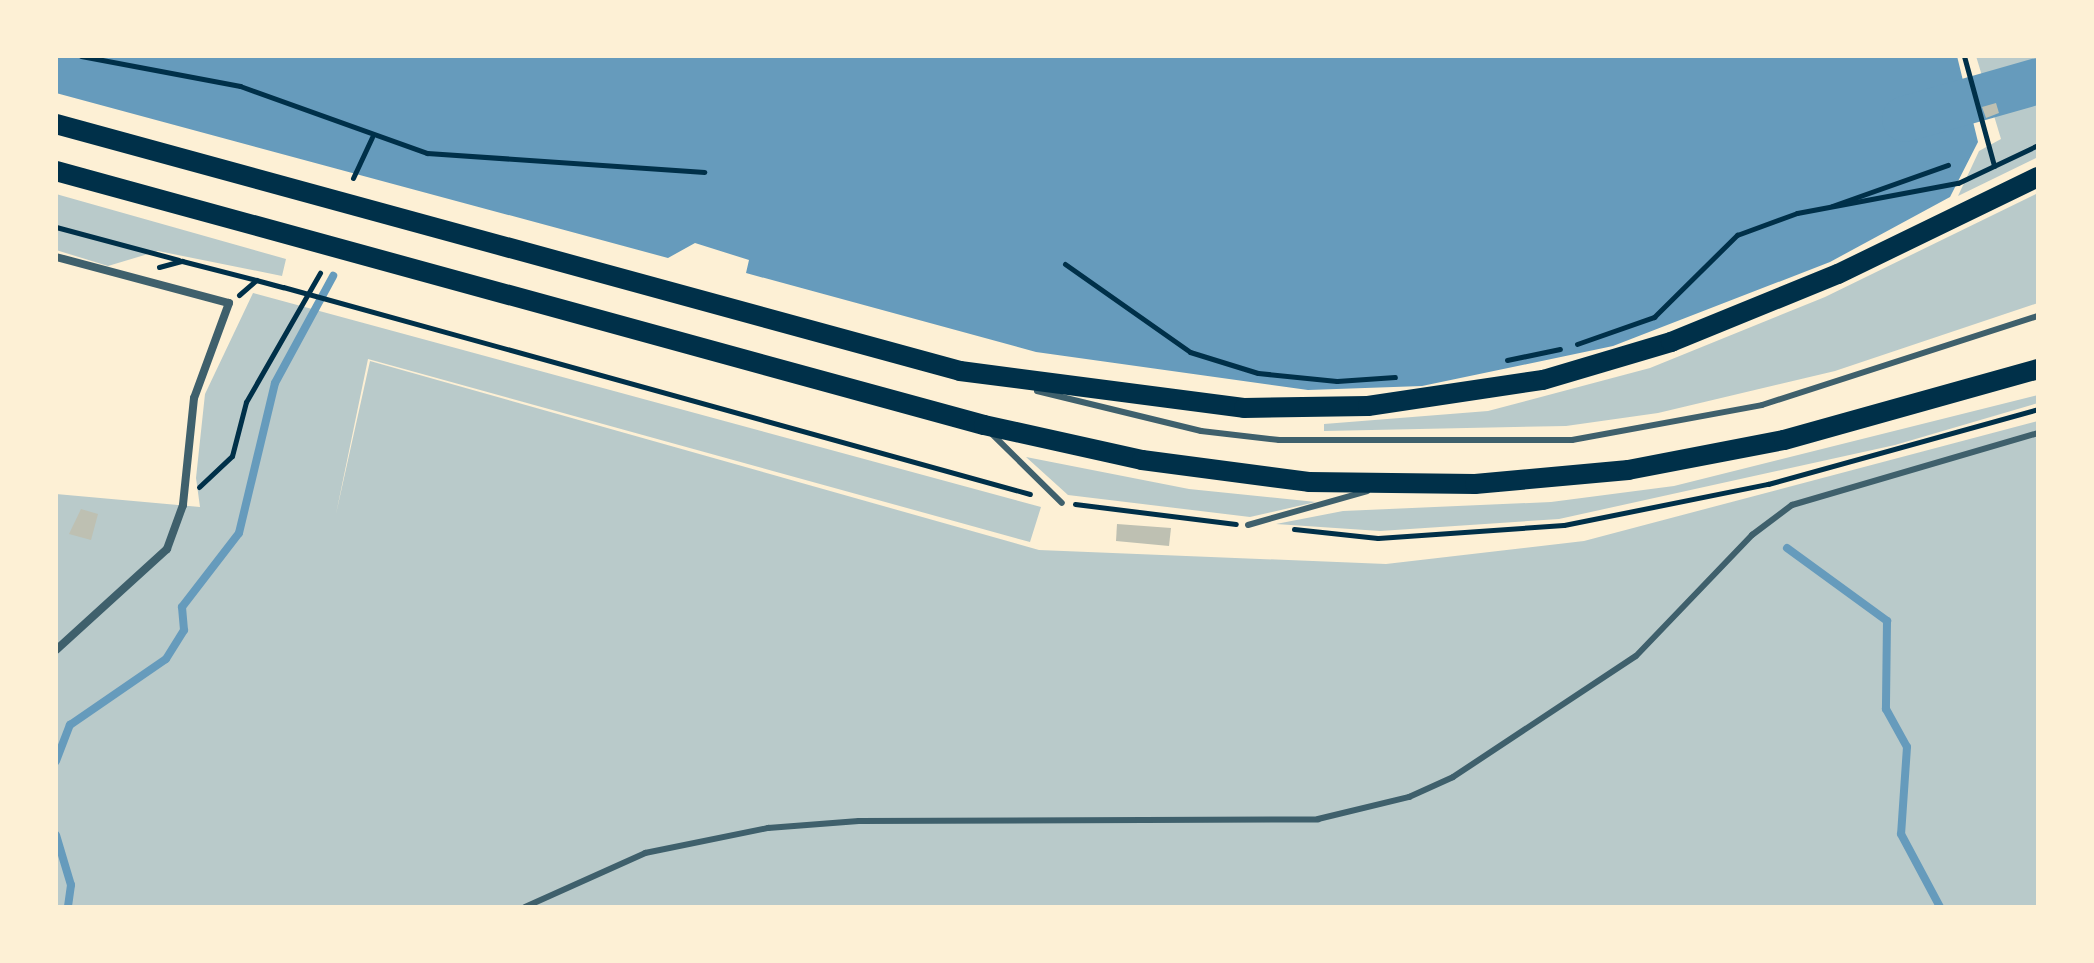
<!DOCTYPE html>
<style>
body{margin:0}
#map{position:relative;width:2094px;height:963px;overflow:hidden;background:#fdf0d5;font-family:"Open Sans",sans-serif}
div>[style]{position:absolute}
.green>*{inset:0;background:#b9caca}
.water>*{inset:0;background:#669bbc}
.stream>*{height:8px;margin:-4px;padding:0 4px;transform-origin:4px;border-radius:4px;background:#669bbc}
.river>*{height:46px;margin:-23px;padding:0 23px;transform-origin:23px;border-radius:23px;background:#669bbc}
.building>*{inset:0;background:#bec0b2}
.path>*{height:5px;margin:-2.5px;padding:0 2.5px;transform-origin:2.5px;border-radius:2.5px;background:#003049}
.service>*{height:6px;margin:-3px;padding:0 3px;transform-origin:3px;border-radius:3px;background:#3f606c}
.minor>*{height:8px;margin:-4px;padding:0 4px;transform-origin:4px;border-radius:4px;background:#3f606c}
.primary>*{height:20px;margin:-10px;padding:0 10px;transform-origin:10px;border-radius:10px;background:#003049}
span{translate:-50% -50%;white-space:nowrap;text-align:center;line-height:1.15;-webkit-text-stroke:6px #fdf0d5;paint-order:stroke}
.frame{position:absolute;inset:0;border:58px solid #fdf0d5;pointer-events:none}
</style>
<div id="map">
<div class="green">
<div style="clip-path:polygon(1976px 56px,2038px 56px,2038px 157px,1958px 196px,1979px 151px,2001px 139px)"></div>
<div style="clip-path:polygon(2038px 193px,2038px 303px,1835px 371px,1658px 413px,1566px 426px,1324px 431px,1324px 424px,1488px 411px,1650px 368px,1825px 297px)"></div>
<div style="clip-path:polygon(56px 194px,286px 259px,282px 276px,158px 251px,108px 266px,56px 250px)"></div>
<div style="clip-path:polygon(253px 293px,1041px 507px,1030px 542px,368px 359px,336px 514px,370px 361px,1039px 550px,1386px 564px,1584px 541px,2038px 421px,2038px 907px,56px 907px,56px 494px,200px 507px,196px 478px,205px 394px)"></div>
<div style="clip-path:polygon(2038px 395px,2038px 403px,1895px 445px,1559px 519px,1380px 531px,1276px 524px,1343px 511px,1551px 502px,1674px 486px)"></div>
<div style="clip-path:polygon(1026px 457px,1189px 489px,1316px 502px,1250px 517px,1068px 495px)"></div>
</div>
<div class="water">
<div style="clip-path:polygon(56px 56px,1957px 56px,1978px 142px,1950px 197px,1830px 262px,1613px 346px,1422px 386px,1308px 390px,1036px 352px,746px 273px,749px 260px,695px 243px,668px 258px,56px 93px)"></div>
</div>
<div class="stream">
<div style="left:1787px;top:548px;width:124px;rotate:36.1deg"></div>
<div style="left:1887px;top:621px;width:88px;rotate:90.7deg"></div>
<div style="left:1886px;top:709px;width:43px;rotate:61.1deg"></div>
<div style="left:1907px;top:747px;width:87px;rotate:93.9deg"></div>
<div style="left:1901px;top:834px;width:83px;rotate:61.9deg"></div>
<div style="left:56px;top:761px;width:39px;rotate:-69deg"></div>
<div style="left:70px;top:725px;width:116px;rotate:-34.5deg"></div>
<div style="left:166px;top:659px;width:34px;rotate:-58deg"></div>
<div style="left:184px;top:630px;width:23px;rotate:-95deg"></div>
<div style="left:182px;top:607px;width:93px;rotate:-52.4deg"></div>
<div style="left:239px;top:533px;width:154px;rotate:-76.5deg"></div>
<div style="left:275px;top:383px;width:122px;rotate:-61.5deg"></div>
<div style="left:56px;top:835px;width:52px;rotate:73.3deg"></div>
<div style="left:71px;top:885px;width:22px;rotate:98deg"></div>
</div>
<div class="river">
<div style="left:1905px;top:119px;width:138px;rotate:-15.9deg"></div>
</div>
<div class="building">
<div style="clip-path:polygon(1996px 103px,1999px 113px,1986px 118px,1982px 107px)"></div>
<div style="clip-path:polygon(81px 509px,98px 514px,91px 540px,69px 534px)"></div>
<div style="clip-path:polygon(1117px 524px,1171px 528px,1169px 546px,1116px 541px)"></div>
</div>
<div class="path">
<div style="left:81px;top:56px;width:162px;rotate:10.7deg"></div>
<div style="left:240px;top:86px;width:199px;rotate:19.7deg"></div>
<div style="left:427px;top:153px;width:278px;rotate:3.9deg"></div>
<div style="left:1964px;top:56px;width:114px;rotate:74.7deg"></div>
<div style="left:353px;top:178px;width:45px;rotate:-65.1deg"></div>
<div style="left:1832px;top:206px;width:123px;rotate:-19.5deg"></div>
<div style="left:56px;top:227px;width:127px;rotate:15deg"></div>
<div style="left:1065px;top:264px;width:153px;rotate:35.1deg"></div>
<div style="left:1190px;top:352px;width:71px;rotate:17.2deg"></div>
<div style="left:1258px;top:373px;width:79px;rotate:5.8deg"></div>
<div style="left:1337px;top:381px;width:58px;rotate:-3.9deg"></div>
<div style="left:159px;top:267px;width:24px;rotate:-15deg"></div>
<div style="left:182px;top:261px;width:76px;rotate:14.4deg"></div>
<div style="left:239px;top:295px;width:23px;rotate:-41deg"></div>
<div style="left:256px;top:280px;width:28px;rotate:15deg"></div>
<div style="left:283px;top:287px;width:775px;rotate:15.49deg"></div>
<div style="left:1577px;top:344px;width:82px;rotate:-19.3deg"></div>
<div style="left:1654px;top:317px;width:117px;rotate:-44.7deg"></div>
<div style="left:1737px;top:235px;width:64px;rotate:-20.1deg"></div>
<div style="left:1797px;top:213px;width:164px;rotate:-10.6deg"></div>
<div style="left:1958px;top:183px;width:89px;rotate:-25.4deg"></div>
<div style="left:1507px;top:360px;width:54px;rotate:-11.7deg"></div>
<div style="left:199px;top:487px;width:45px;rotate:-43.2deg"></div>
<div style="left:232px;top:456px;width:56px;rotate:-75.5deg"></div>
<div style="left:246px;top:402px;width:149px;rotate:-60.2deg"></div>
<div style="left:1075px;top:504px;width:162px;rotate:7.1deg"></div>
<div style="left:1294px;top:529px;width:84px;rotate:6.1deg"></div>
<div style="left:1378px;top:538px;width:186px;rotate:-4deg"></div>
<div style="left:1564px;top:525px;width:208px;rotate:-11.4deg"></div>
<div style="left:1768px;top:484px;width:280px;rotate:-15.5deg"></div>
</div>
<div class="service">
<div style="left:1037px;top:391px;width:169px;rotate:13.7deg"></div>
<div style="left:1201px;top:431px;width:79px;rotate:6.6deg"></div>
<div style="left:1279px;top:440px;width:293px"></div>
<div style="left:1572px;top:440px;width:193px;rotate:-10.4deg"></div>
<div style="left:1762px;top:405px;width:290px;rotate:-17.9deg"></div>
<div style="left:992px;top:434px;width:98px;rotate:44.6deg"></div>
<div style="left:1248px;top:525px;width:124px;rotate:-15.9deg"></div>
<div style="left:525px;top:907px;width:132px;rotate:-24.2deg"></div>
<div style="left:645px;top:853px;width:126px;rotate:-11.5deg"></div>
<div style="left:768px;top:828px;width:91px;rotate:-4.4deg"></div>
<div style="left:859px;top:821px;width:459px;rotate:-0.2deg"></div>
<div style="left:1318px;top:819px;width:94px;rotate:-13.6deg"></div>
<div style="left:1409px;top:797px;width:48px;rotate:-24.4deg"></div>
<div style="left:1453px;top:777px;width:219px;rotate:-33.5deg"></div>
<div style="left:1636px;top:656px;width:168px;rotate:-46.2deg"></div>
<div style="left:1752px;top:535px;width:50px;rotate:-36.9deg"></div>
<div style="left:1792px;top:505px;width:256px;rotate:-16.3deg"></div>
</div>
<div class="minor">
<div style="left:56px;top:257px;width:179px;rotate:14.9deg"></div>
<div style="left:229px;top:303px;width:101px;rotate:110.2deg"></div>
<div style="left:194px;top:398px;width:108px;rotate:95.9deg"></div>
<div style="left:183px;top:505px;width:47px;rotate:110deg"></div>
<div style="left:167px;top:549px;width:150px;rotate:137.7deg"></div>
</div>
<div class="primary">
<div style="left:56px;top:124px;width:937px;rotate:15.28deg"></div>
<div style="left:960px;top:371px;width:286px;rotate:7.4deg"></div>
<div style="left:1244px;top:408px;width:124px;rotate:-0.9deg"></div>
<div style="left:1368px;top:406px;width:177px;rotate:-8.5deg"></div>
<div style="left:1543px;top:380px;width:134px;rotate:-16.5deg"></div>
<div style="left:1671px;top:342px;width:180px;rotate:-22.2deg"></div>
<div style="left:1838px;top:274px;width:222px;rotate:-25.9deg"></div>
<div style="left:56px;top:171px;width:962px;rotate:15.31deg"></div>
<div style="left:984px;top:425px;width:162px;rotate:12.5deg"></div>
<div style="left:1142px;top:460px;width:168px;rotate:7.5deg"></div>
<div style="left:1309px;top:482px;width:166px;rotate:0.7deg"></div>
<div style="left:1475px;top:484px;width:154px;rotate:-5.2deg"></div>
<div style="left:1628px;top:470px;width:159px;rotate:-10.9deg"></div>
<div style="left:1784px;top:440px;width:264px;rotate:-15.6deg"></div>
</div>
<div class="frame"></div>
</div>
